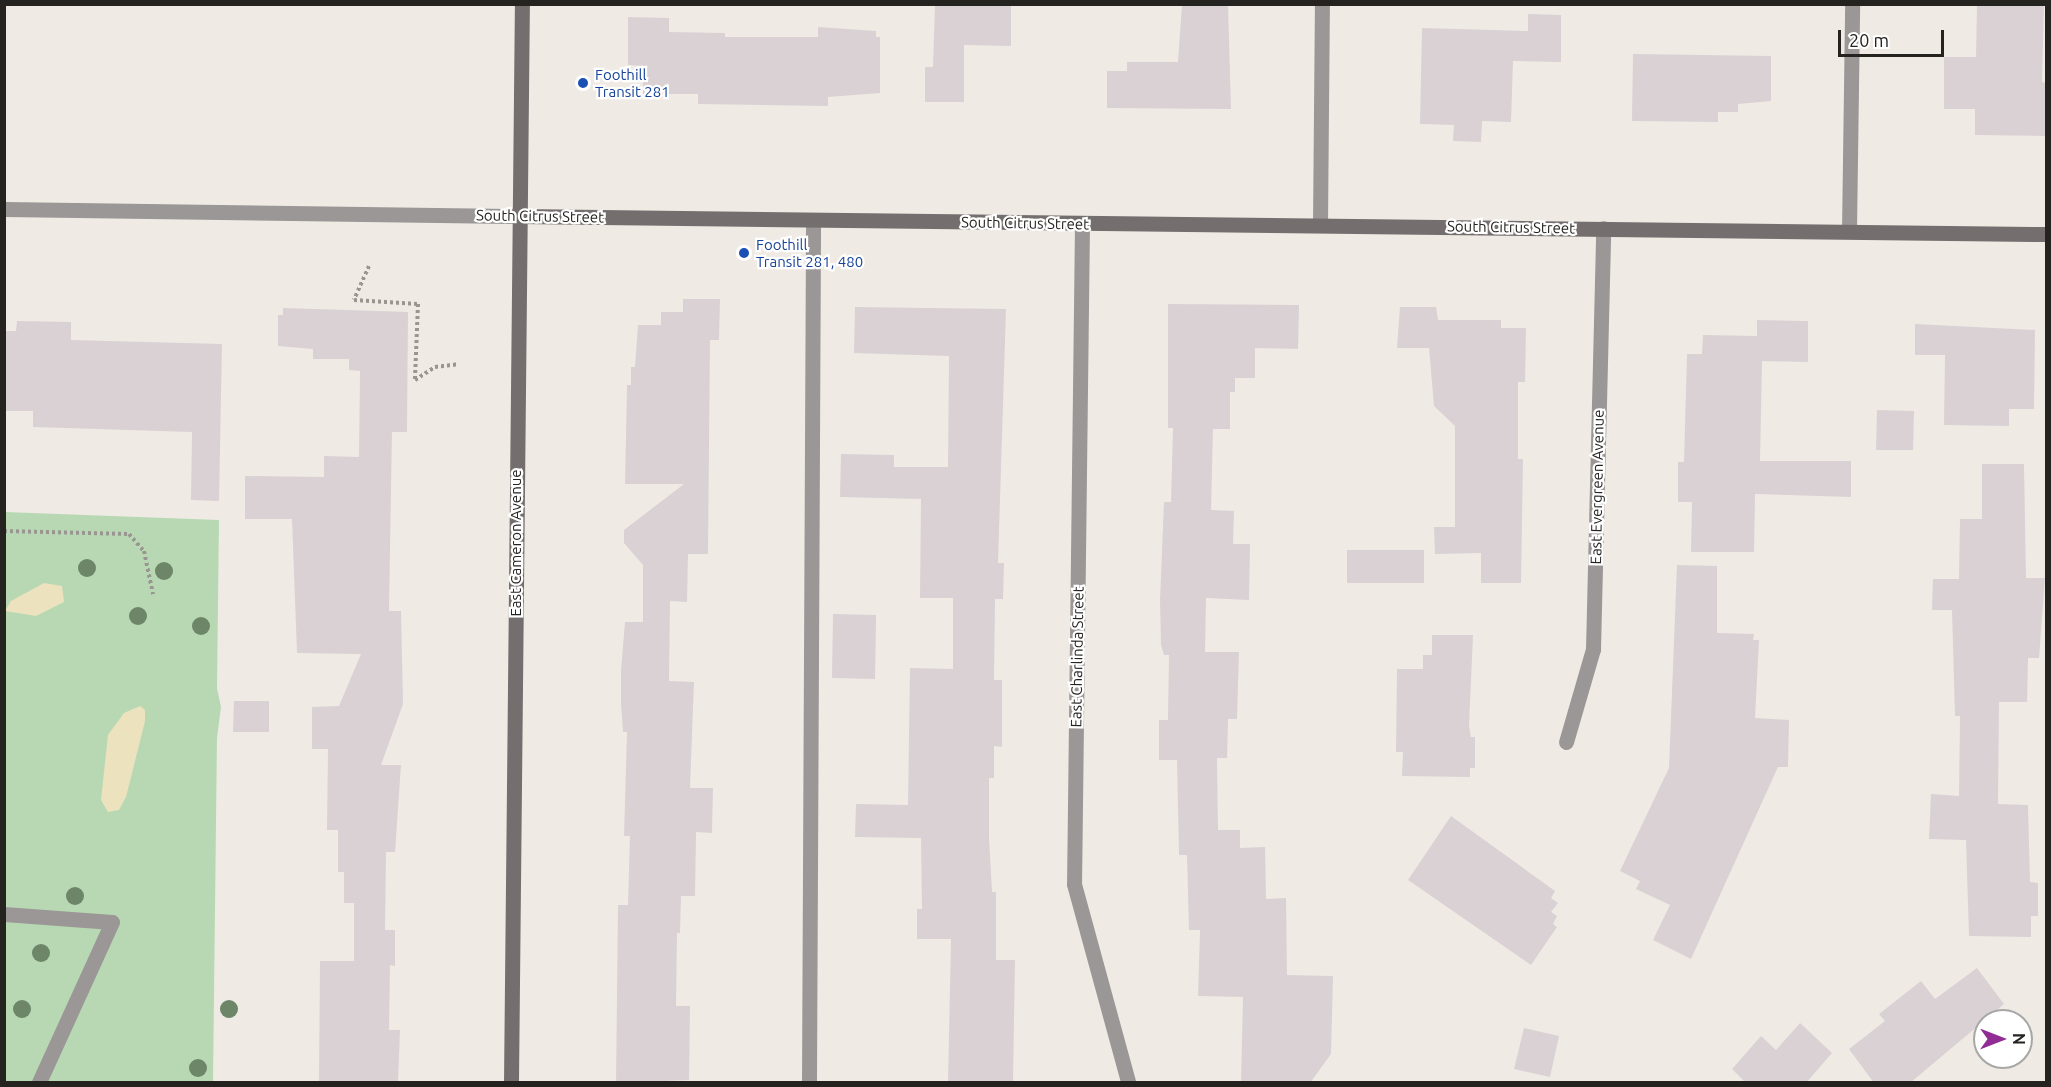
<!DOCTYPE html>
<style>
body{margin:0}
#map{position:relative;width:2051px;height:1087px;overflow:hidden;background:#efebe4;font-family:Ubuntu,sans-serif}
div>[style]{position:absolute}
.green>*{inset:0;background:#b8d8b4}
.sand>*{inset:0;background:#ece2bd}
.building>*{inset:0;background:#d9d1d4}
.path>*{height:4px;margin-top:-2px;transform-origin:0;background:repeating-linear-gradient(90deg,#999691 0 3px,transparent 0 6px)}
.service>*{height:15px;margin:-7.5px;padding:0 7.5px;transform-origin:7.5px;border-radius:7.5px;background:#9b9796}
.minor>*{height:15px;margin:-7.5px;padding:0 7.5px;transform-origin:7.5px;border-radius:7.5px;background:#9b9796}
.tertiary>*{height:15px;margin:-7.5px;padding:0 7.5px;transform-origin:7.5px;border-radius:7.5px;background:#9b9796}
.secondary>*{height:15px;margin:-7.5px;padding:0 7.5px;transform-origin:7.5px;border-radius:7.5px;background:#746f6e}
.trees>*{width:18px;height:18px;margin:-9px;border-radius:50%;background:#6c8667}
.dots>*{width:16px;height:16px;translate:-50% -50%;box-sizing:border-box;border:3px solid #fff;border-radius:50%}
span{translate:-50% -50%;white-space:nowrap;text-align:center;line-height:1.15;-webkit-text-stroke:4.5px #fff;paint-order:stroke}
.transit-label{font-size:15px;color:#164399}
.left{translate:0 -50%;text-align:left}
.street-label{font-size:15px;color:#242320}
.frame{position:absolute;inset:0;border:6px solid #242320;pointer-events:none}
.north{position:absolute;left:1973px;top:1009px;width:60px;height:60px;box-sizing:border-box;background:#fff;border:2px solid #a7a7a6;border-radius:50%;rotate:90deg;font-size:16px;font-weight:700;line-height:24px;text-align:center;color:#242320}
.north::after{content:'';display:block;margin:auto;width:21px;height:27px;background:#902c93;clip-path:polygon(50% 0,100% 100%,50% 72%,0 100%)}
.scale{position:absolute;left:1838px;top:30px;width:106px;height:27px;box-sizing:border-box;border:3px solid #242320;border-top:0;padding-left:8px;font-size:18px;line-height:21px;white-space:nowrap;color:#242320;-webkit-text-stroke:4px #fff;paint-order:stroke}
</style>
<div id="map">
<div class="green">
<div style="clip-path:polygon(5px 512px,219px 520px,217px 688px,221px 707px,217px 738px,213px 1082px,5px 1082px)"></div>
</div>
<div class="sand">
<div style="clip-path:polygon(44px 583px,62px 586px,64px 602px,36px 616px,5px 611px,11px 601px)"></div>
<div style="clip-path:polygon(140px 706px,145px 710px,145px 721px,126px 797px,119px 810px,108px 812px,101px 800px,108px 735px,124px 713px)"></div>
</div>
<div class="building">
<div style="clip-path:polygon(935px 4px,1011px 4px,1011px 46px,964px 45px,964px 102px,925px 102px,925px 67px,933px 67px)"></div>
<div style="clip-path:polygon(1182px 4px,1228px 4px,1231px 109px,1107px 108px,1107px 71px,1127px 71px,1127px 62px,1178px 62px)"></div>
<div style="clip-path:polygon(1977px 4px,2044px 4px,2042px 82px,2046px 83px,2046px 136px,1975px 135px,1975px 109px,1944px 109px,1944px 57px,1976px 57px)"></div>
<div style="clip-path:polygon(1528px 14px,1561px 15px,1561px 62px,1513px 61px,1511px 122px,1482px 121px,1481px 142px,1453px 141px,1454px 125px,1420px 124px,1422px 28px,1528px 31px)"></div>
<div style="clip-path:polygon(628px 17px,669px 18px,669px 32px,725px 33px,725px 37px,818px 37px,818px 27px,876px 31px,876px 37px,880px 37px,880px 93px,828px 97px,828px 106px,698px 104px,698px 94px,643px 94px,643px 66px,628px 65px)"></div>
<div style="clip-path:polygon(1633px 54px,1771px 56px,1771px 101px,1738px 104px,1738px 112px,1718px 112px,1718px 122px,1632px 121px)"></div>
<div style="clip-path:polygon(683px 299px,720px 299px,719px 340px,710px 340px,708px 554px,688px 554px,687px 602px,670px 601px,669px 681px,694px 682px,690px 788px,713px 788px,712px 833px,696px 832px,695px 896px,681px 896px,680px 933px,677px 933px,676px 1006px,690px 1006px,689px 1080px,616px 1083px,618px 905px,628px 905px,630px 836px,624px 836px,627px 732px,623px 732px,621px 704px,621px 670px,625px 622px,643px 622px,643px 565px,624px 543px,624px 530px,684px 484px,625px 484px,627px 385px,631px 385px,631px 367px,635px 367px,638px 325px,661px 325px,661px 312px,683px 312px)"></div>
<div style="clip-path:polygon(1168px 304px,1299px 305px,1298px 349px,1255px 348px,1255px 378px,1235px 378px,1235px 392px,1230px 392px,1230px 429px,1213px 429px,1211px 510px,1234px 511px,1233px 544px,1250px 544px,1249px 600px,1206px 598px,1205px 652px,1239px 652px,1237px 719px,1228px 719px,1227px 758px,1217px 758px,1218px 830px,1240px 830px,1240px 848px,1265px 847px,1266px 899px,1286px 898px,1287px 975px,1333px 976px,1331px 1054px,1310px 1083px,1241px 1083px,1243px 997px,1198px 996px,1200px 930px,1189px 930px,1187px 855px,1179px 855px,1177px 760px,1159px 760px,1159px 720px,1168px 720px,1169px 655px,1164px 655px,1161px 645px,1160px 600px,1164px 502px,1171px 502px,1173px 428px,1168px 428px)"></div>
<div style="clip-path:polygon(855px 307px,1006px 309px,998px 563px,1004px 563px,1003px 599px,995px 599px,994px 680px,1002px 680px,1002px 747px,994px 746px,994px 778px,989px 778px,989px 837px,992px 892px,996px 892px,996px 960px,1015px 960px,1013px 1083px,948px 1083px,951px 939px,917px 939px,917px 909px,922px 909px,921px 838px,855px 837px,856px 804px,908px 805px,910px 668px,953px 669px,953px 598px,920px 598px,921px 499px,840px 497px,841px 454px,894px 455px,894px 467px,948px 467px,949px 356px,854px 353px)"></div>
<div style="clip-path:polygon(1400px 307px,1436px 307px,1438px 320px,1501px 320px,1501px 328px,1526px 328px,1525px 382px,1518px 382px,1518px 459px,1523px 459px,1521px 583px,1481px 583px,1481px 553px,1435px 554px,1434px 527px,1455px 527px,1455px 426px,1434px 406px,1429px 348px,1397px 348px)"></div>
<div style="clip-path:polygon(283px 308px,408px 312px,407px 432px,392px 432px,389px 611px,401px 611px,403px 704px,381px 765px,401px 765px,395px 852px,386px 852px,385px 930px,395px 930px,395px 966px,390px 965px,389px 1030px,400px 1030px,398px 1083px,319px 1083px,320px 961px,354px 961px,354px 903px,344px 903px,344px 872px,338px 872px,338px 830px,327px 830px,328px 749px,312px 749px,312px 707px,339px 706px,361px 654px,297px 653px,292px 519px,245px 519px,245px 476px,324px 477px,324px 456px,359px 457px,360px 371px,349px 370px,349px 359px,313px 359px,313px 349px,278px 346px,278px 315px,283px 315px)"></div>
<div style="clip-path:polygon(1757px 320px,1808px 321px,1808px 362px,1762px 361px,1760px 461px,1851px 461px,1851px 497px,1755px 494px,1754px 552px,1691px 552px,1692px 502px,1678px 502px,1678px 462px,1684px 462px,1687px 354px,1702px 354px,1703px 335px,1757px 336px)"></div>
<div style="clip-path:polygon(17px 321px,71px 322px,71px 340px,222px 344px,219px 501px,191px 500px,192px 432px,33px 427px,33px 411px,4px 411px,4px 331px,16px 331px)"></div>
<div style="clip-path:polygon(1915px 324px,2035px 330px,2034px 409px,2009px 409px,2009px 426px,1944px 425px,1945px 355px,1915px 355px)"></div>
<div style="clip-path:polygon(1877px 410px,1914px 411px,1913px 450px,1876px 450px)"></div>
<div style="clip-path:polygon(1982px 464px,2024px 464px,2026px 578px,2045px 578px,2039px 658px,2028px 658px,2027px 702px,1999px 702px,1998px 804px,2028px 805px,2030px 882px,2038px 883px,2038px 916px,2031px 916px,2031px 937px,1969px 936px,1966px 840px,1929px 839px,1931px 794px,1959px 796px,1960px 716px,1955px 716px,1952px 610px,1932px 610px,1933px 579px,1959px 579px,1960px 519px,1982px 519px)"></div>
<div style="clip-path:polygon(1347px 550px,1424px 550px,1424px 583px,1347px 583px)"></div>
<div style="clip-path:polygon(1677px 565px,1717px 566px,1717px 633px,1754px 634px,1753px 640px,1759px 640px,1755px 718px,1789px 720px,1788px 767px,1778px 767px,1691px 959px,1653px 940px,1670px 905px,1636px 889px,1640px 881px,1620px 871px,1669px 768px)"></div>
<div style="clip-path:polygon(833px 614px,876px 615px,875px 679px,832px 678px)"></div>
<div style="clip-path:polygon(1432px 635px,1473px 635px,1469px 726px,1471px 737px,1475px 737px,1475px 768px,1470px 768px,1470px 777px,1402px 776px,1403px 752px,1396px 752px,1397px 669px,1423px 669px,1423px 655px,1432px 655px)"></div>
<div style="clip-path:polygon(234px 701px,269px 701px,269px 732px,233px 732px)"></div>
<div style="clip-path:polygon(1451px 816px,1555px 891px,1551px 898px,1558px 903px,1551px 912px,1557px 916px,1553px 924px,1557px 927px,1531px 965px,1408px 880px)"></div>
<div style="clip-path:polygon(1977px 968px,2004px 1004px,1910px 1083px,1874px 1083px,1849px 1049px,1885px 1021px,1879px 1014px,1921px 981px,1935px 999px)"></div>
<div style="clip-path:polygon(1800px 1023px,1832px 1053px,1806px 1083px,1746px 1083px,1732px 1069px,1761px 1036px,1776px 1050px)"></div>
<div style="clip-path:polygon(1524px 1028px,1559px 1036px,1550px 1077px,1514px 1069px)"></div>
</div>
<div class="path">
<div style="left:369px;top:266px;width:37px;rotate:114deg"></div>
<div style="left:354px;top:300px;width:64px;rotate:3.6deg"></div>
<div style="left:418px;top:304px;width:76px;rotate:92.3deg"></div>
<div style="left:415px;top:380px;width:24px;rotate:-33deg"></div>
<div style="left:435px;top:367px;width:23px;rotate:-7deg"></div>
<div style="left:4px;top:531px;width:125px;rotate:1.4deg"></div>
<div style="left:129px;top:534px;width:23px;rotate:49deg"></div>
<div style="left:144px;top:551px;width:44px;rotate:78.2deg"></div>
</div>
<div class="service">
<div style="left:4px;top:914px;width:108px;rotate:4.2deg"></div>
<div style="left:112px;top:922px;width:176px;rotate:114.5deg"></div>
<div style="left:809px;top:1082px;width:862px;rotate:-89.73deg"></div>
</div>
<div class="minor">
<div style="left:1082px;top:224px;width:660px;rotate:90.69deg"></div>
<div style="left:1074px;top:884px;width:205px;rotate:74.7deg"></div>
<div style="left:1320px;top:225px;width:221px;rotate:-89.5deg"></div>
<div style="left:1849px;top:231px;width:227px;rotate:-89.2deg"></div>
<div style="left:1566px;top:742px;width:97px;rotate:-73.8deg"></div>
<div style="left:1593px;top:649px;width:421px;rotate:-88.6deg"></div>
</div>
<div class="tertiary">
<div style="left:4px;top:209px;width:515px;rotate:0.78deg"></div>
</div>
<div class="secondary">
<div style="left:519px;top:216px;width:1527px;rotate:0.68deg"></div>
<div style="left:511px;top:1082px;width:1078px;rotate:-89.42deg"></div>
</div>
<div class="trees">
<div style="left:87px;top:568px"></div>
<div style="left:164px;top:571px"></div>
<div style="left:138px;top:616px"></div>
<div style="left:201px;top:626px"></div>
<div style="left:75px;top:896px"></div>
<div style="left:41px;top:953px"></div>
<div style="left:22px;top:1009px"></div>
<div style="left:229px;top:1009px"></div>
<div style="left:198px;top:1068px"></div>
</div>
<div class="dots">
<div style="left:583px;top:83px;background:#1a4fb4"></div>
<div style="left:744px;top:253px;background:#1a4fb4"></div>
</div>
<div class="transit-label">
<span class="left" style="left:595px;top:83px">Foothill<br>Transit 281</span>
<span class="left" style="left:756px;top:253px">Foothill<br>Transit 281, 480</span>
</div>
<div class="street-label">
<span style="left:540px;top:216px;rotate:1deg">South Citrus Street</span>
<span style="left:1025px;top:223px;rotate:1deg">South Citrus Street</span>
<span style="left:1511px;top:227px;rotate:1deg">South Citrus Street</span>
<span style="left:1597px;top:487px;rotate:-89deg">East Evergreen Avenue</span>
<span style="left:516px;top:543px;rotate:-90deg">East Cameron Avenue</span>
<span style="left:1077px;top:657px;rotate:-89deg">East Charlinda Street</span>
</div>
<div class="frame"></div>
<div class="north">N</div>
<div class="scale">20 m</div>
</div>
